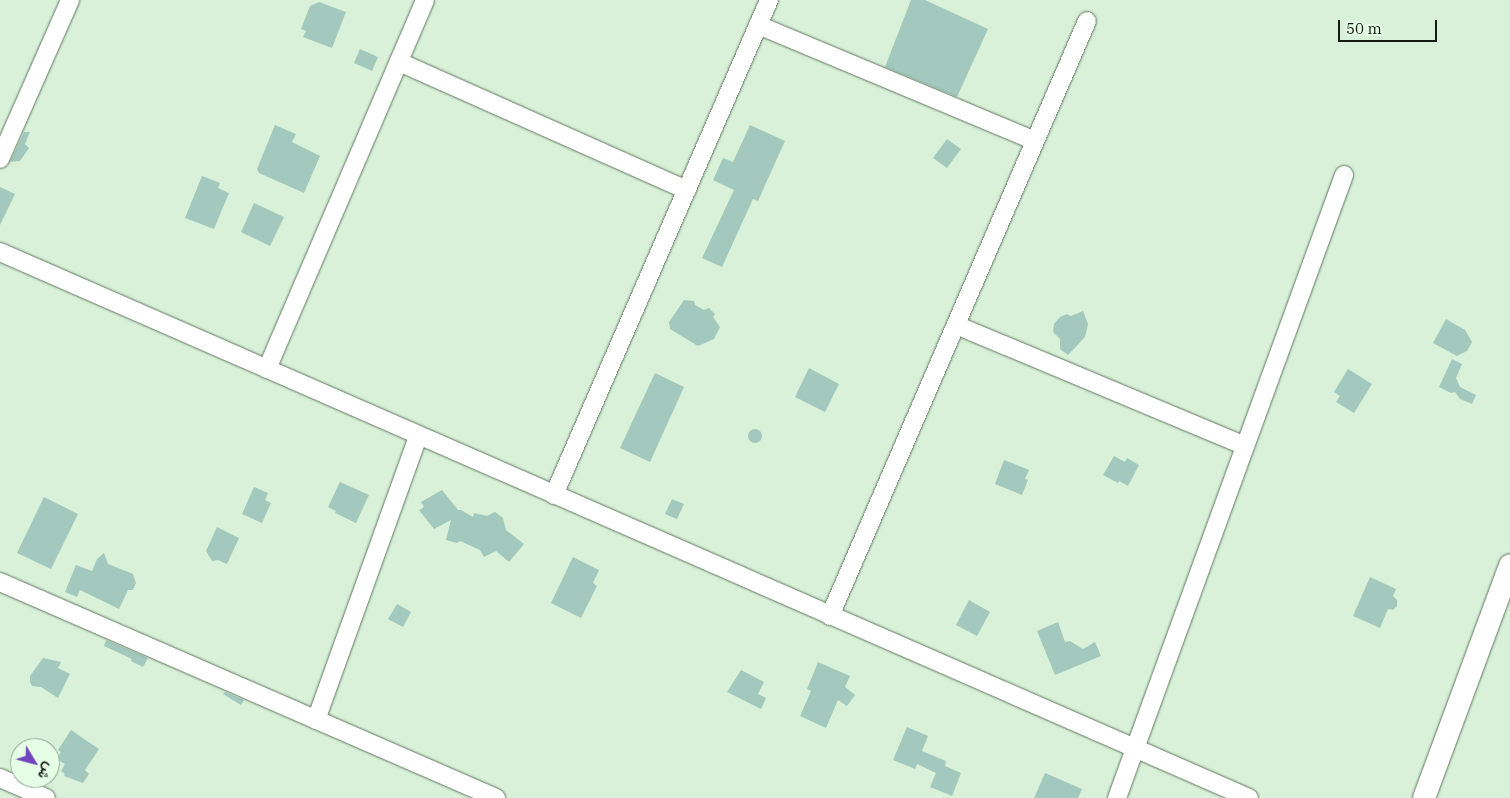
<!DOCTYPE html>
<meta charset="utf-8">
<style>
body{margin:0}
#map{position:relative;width:1510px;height:798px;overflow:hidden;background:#d8f1d8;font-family:"IBM Plex Serif",Vazirmatn,serif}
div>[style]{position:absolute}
.building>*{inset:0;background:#a3c8bd}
.round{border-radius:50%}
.roads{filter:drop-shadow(0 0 1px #607660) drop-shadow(0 0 1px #607660)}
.minor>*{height:18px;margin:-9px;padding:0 9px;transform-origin:9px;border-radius:9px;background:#fff}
.major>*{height:22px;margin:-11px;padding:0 11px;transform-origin:11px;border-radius:11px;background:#fff}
span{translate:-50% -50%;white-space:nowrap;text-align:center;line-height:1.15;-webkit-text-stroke:4.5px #e5fee5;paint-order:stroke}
.north{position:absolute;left:10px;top:738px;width:50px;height:50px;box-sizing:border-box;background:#e5fee5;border:1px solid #91a391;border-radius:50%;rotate:127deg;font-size:14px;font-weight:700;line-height:20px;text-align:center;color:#131b13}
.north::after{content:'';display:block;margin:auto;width:18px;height:22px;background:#7045bd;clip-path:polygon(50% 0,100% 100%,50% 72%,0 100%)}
.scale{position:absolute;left:1338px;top:20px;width:99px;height:22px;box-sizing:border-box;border:2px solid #131b13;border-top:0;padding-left:6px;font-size:15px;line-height:18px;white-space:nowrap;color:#131b13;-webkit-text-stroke:4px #e5fee5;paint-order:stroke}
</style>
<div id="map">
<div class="building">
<div style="clip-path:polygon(911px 0,925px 0,988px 29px,957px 97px,885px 67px)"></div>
<div style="clip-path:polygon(319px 2px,346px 12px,332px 48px,303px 37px,306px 31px,301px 29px,310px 6px)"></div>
<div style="clip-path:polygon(360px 49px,378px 57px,372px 71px,354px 63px)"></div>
<div style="clip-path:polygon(275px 125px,296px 134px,292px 142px,320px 156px,304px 193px,259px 173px,257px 169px)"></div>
<div style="clip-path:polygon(750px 125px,785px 141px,758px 201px,753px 199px,722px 267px,702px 258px,734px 190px,713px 180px,723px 158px,733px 162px)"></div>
<div style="clip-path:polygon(24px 132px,30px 132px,25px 144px,29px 148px,20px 161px,10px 162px)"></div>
<div style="clip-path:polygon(947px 139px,961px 149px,947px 168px,933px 158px)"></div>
<div style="clip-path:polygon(202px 176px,220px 183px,218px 188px,229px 193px,214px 229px,185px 218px)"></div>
<div style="clip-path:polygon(0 187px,15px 194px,0 225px)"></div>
<div style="clip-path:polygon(254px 203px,284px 217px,270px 246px,241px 232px)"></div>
<div style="clip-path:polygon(684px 300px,694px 301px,695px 305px,704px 310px,709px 308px,715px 314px,713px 317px,720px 327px,714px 339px,698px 346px,670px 329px,669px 322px)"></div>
<div style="clip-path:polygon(1083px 311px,1088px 324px,1085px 337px,1068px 355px,1060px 349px,1060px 339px,1053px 332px,1054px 324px,1060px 317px,1067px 314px,1071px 316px)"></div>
<div style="clip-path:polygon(1446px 319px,1465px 330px,1472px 342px,1467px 351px,1457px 356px,1433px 343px)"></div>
<div style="clip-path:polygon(1452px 359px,1462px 364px,1456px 378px,1460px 387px,1476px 395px,1472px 404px,1460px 399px,1455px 392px,1451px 393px,1439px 387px)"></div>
<div style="clip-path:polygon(809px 368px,839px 384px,825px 412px,795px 397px)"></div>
<div style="clip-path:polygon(1348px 369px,1372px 384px,1354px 413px,1336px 402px,1340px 396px,1334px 392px)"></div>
<div style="clip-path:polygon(655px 373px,684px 387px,650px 462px,620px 448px)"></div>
<div class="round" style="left:748px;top:429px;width:14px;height:14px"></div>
<div style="clip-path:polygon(1114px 456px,1125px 462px,1127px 458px,1139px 465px,1128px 486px,1119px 481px,1118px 483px,1103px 475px)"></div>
<div style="clip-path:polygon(1004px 460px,1029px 470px,1025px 479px,1028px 480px,1022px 495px,995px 484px)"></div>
<div style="clip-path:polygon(340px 482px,369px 495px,356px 523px,335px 513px,336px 511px,328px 507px)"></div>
<div style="clip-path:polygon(254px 487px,268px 493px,265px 500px,271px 503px,262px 523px,242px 514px)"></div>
<div style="clip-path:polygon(442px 490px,458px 510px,461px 510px,473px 517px,474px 513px,487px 516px,495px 512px,503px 518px,506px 530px,524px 544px,509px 562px,496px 551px,484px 557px,480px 550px,460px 541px,457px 543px,446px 540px,451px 520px,434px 529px,419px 510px,424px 507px,421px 502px)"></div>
<div style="clip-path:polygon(44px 497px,78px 514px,51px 569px,17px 553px)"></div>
<div style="clip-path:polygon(672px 499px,684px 504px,677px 519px,665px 514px)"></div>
<div style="clip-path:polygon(217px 527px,239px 538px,227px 564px,218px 560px,212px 561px,206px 551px)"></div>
<div style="clip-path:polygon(104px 553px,108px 564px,133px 574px,136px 583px,133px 590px,128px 590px,119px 609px,80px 590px,77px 597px,65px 592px,76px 565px,92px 571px,97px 559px)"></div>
<div style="clip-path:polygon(573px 557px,599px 570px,593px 583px,597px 586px,581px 618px,551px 603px)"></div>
<div style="clip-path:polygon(1370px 577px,1396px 589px,1393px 596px,1397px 600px,1397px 606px,1393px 610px,1388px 609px,1380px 628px,1353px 616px)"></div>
<div style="clip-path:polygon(969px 600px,990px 612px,977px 636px,956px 625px)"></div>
<div style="clip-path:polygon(397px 604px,411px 612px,403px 627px,388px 619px)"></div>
<div style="clip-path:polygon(1058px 622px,1065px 642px,1070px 641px,1083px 649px,1095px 642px,1101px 656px,1055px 675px,1037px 631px)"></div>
<div style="clip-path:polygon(106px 640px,148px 658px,143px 667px,131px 661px,132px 659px,104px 646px)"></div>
<div style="clip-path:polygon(43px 658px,61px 662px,58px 668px,70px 674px,58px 698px,41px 687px,32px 686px,30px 682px,30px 676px)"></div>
<div style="clip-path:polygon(818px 662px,850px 676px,845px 687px,855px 695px,847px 706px,838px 700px,826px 728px,800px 716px,811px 691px,807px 689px)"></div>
<div style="clip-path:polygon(741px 670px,764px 682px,758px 694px,766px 698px,761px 709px,727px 692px)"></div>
<div style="clip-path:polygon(225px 692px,244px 700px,241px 705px,223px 694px)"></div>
<div style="clip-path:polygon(907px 727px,928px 736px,922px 751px,946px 761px,945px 766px,961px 773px,952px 796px,930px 787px,936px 773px,917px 764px,915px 769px,893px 760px)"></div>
<div style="clip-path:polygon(71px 730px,99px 749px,85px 770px,89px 774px,83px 783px,64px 776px,65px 774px,61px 771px,65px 764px,56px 759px,61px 752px,58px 750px)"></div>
<div style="clip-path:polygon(1045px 773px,1082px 789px,1078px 798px,1034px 798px)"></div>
</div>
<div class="roads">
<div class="minor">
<div style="left:758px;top:25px;width:300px;rotate:22.7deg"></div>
<div style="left:399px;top:62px;width:315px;rotate:24deg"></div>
<div style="left:0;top:159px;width:174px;rotate:-66.2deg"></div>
<div style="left:0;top:252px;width:1363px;rotate:23.61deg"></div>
<div style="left:956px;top:325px;width:313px;rotate:22.7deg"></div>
<div style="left:267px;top:369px;width:401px;rotate:-66.8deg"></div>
<div style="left:554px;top:495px;width:540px;rotate:-66.52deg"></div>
<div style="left:0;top:582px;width:541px;rotate:23.53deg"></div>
<div style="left:830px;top:616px;width:648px;rotate:-66.64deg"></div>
<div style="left:316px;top:720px;width:302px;rotate:-70.2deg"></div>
<div style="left:0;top:778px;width:50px;rotate:23.5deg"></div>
<div style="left:1117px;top:798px;width:663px;rotate:-69.98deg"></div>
</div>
<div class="major">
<div style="left:1424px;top:798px;width:248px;rotate:-69.7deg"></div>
</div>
</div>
<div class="north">ش</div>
<div class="scale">50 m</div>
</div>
